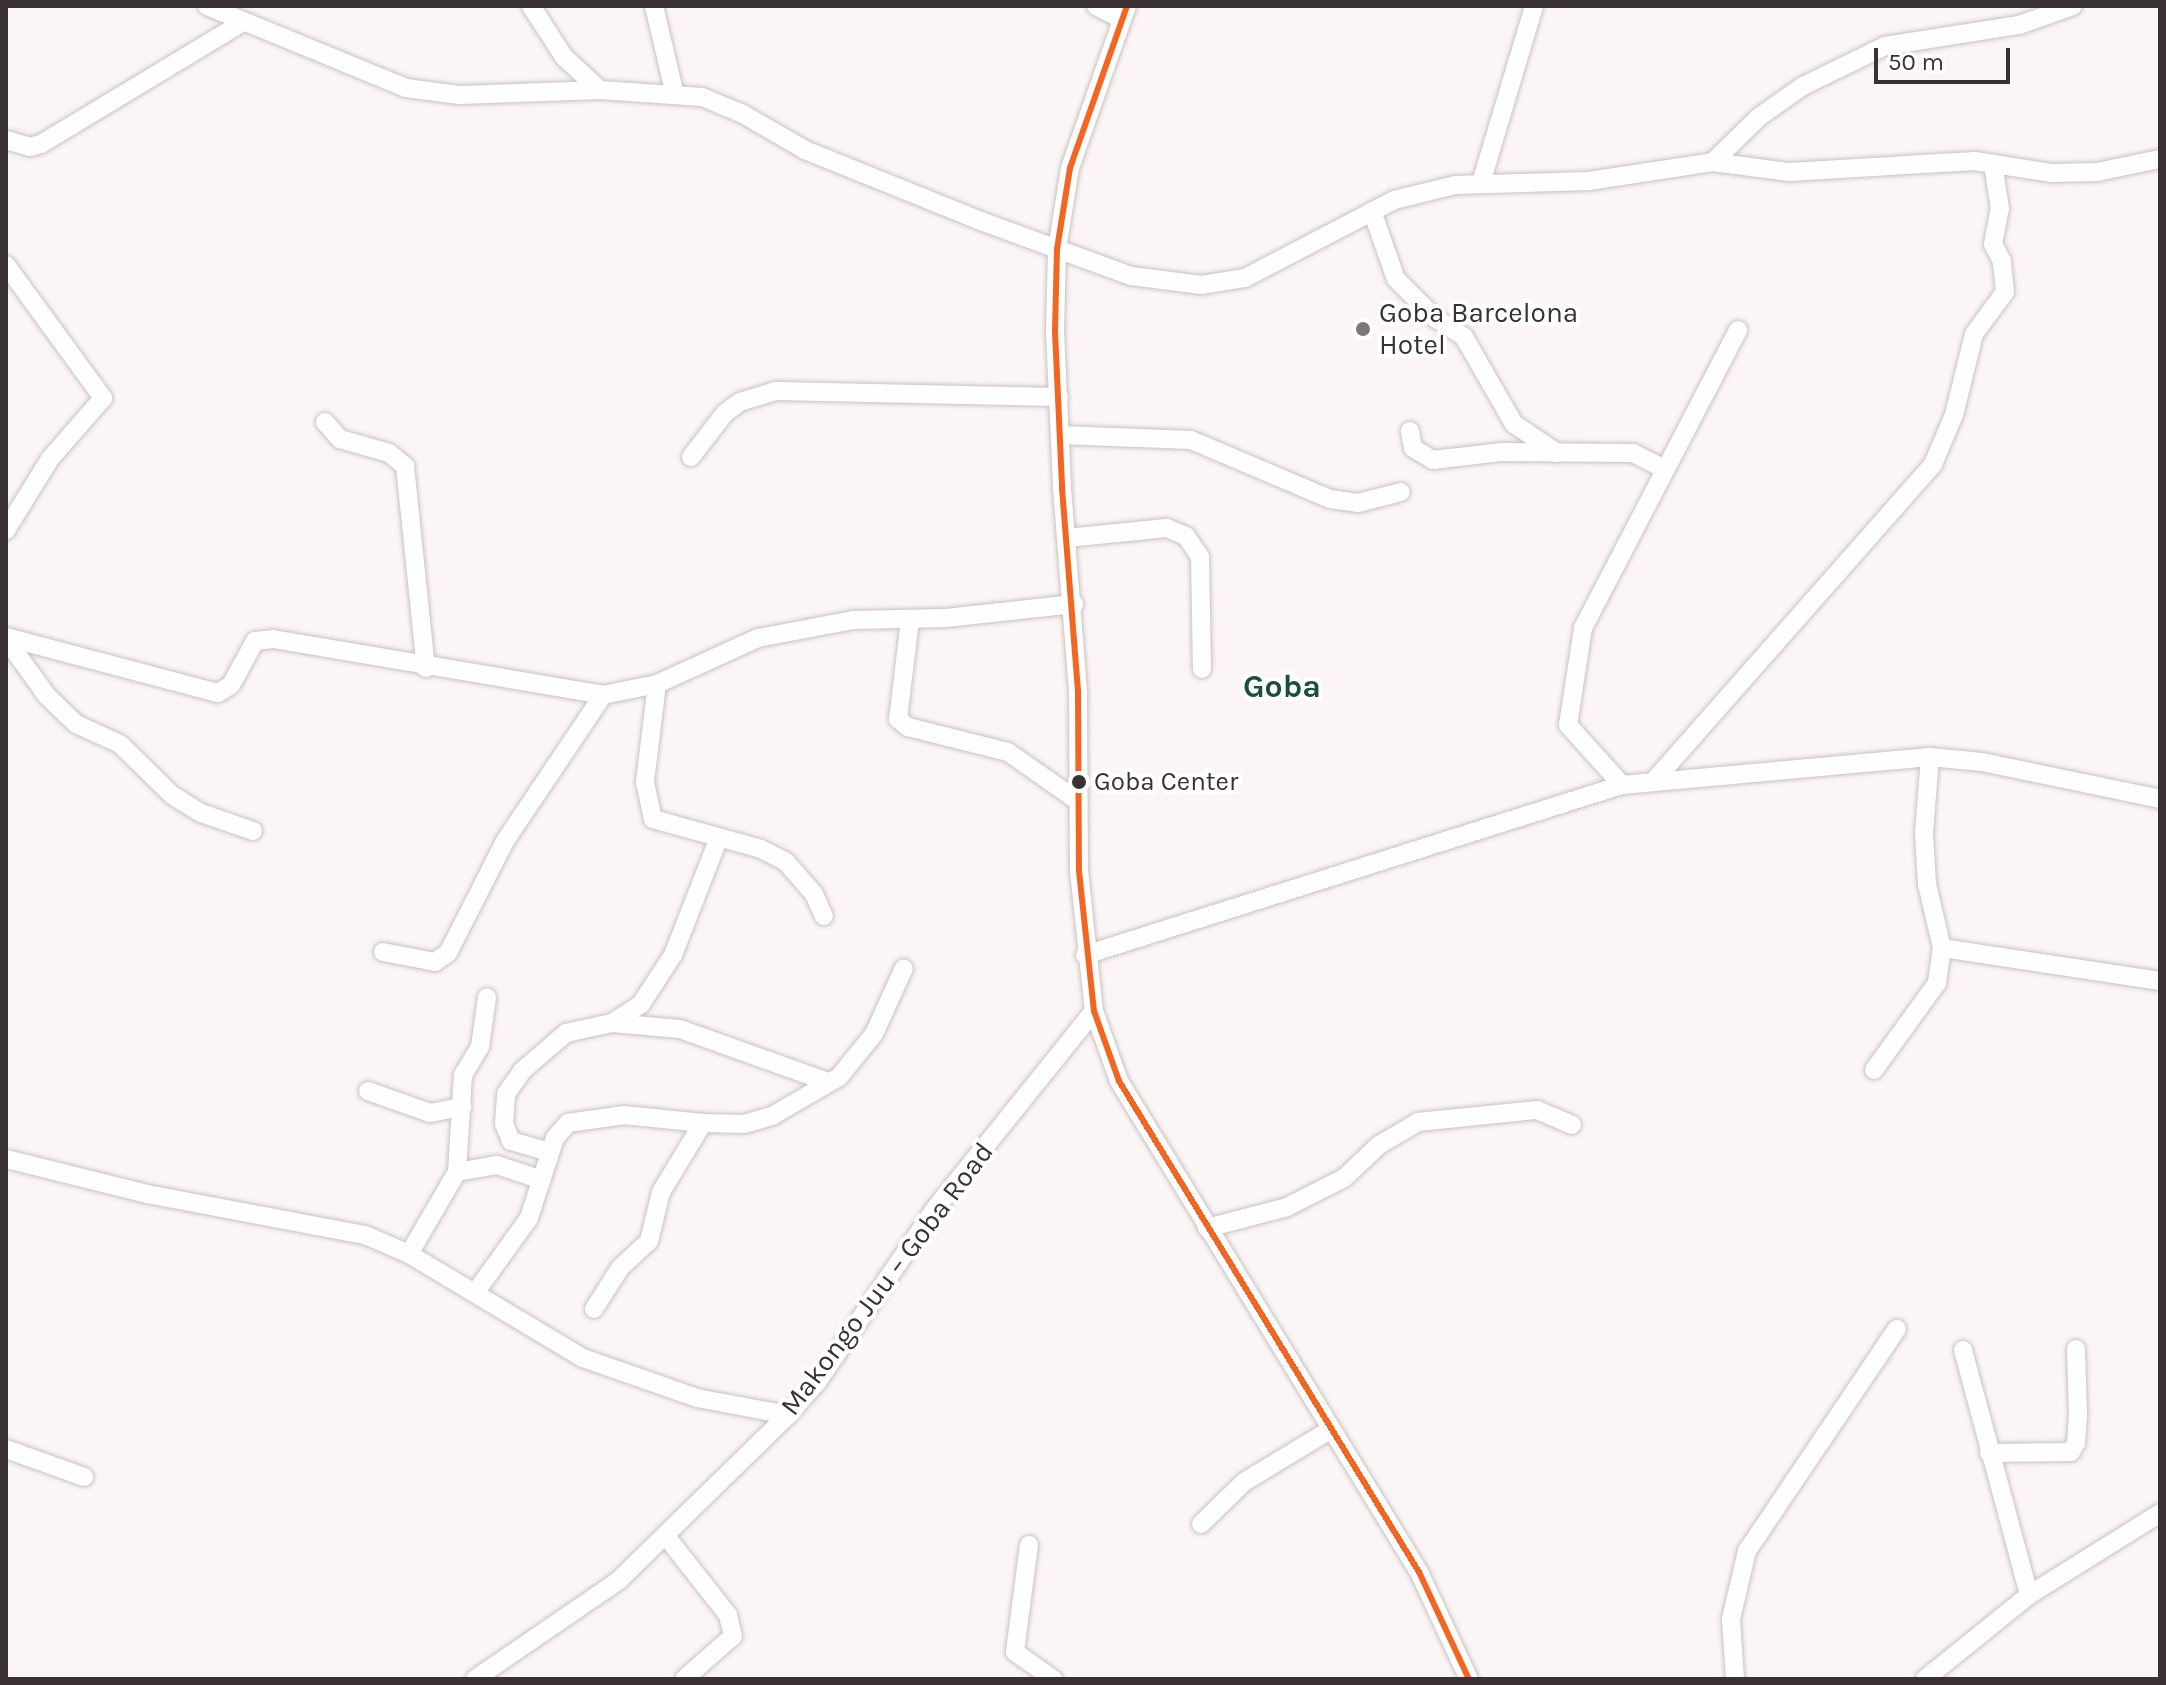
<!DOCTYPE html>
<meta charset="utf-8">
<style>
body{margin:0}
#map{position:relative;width:2166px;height:1685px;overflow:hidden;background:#fbf5f6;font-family:Karla,sans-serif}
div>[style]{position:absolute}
.roads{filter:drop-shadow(0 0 2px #c9c2c3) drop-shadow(0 0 2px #c9c2c3)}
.minor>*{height:18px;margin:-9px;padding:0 9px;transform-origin:9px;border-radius:9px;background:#fefefe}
.bus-1>*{height:6px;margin:-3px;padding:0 3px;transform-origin:3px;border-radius:3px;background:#f26522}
.dots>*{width:22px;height:22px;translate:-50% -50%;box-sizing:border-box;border:4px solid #fff;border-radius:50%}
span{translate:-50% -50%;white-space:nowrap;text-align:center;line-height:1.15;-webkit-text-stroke:8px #fff;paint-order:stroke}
.bus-label{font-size:26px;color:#3a3132}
.left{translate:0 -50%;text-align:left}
.poi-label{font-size:28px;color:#3a3132}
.street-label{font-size:28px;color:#3a3132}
.quarter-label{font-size:32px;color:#1c4e3f;font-weight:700}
.frame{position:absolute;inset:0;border:8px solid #3a3132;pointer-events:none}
.scale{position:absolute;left:1874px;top:48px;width:136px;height:36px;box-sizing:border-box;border:4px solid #3a3132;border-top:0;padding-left:10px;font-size:24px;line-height:28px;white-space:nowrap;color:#3a3132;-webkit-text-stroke:6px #fff;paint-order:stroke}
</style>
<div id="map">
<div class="roads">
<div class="minor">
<div style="left:207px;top:6px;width:215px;rotate:22.4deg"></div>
<div style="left:406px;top:88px;width:54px;rotate:7.4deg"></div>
<div style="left:460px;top:95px;width:140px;rotate:-2deg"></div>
<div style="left:600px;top:90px;width:102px;rotate:3.9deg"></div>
<div style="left:702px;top:97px;width:44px;rotate:22.5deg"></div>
<div style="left:743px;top:114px;width:72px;rotate:30.1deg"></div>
<div style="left:805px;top:150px;width:187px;rotate:22deg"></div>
<div style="left:978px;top:220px;width:163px;rotate:20.1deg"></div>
<div style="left:1131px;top:276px;width:71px;rotate:7.3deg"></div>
<div style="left:1201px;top:285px;width:45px;rotate:-9deg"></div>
<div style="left:1245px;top:278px;width:168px;rotate:-27.6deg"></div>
<div style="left:1394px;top:200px;width:63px;rotate:-13.8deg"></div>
<div style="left:1455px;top:185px;width:134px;rotate:-1.7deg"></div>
<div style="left:1589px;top:181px;width:125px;rotate:-8.7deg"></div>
<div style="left:1713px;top:162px;width:77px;rotate:7.5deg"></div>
<div style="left:1789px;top:172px;width:186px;rotate:-3.4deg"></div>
<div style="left:1975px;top:161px;width:78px;rotate:8.9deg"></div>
<div style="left:2052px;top:173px;width:45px;rotate:-1.3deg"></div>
<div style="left:2097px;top:172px;width:64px;rotate:-11.7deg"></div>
<div style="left:531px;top:6px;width:61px;rotate:57.1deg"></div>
<div style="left:564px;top:57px;width:49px;rotate:42.5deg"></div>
<div style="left:654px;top:6px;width:91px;rotate:76.7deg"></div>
<div style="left:1096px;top:6px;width:28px;rotate:27deg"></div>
<div style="left:1127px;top:6px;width:172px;rotate:109.4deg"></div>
<div style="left:1070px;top:168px;width:82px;rotate:99.1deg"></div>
<div style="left:1057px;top:249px;width:82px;rotate:91.4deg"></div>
<div style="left:1055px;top:331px;width:157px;rotate:87.4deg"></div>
<div style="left:1062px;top:488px;width:204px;rotate:85.5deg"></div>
<div style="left:1078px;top:691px;width:180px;rotate:89.7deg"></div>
<div style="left:1079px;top:871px;width:141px;rotate:83.9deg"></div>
<div style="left:1094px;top:1011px;width:74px;rotate:70.3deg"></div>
<div style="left:1119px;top:1081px;width:575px;rotate:58.58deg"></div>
<div style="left:1419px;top:1572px;width:118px;rotate:65deg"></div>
<div style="left:6px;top:140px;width:25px;rotate:16deg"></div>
<div style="left:30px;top:147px;width:11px;rotate:-15deg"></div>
<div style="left:41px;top:144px;width:232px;rotate:-31.1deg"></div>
<div style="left:1713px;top:162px;width:64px;rotate:-44.4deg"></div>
<div style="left:1759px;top:117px;width:54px;rotate:-35.2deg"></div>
<div style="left:1803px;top:86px;width:91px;rotate:-26deg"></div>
<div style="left:1885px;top:46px;width:136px;rotate:-8.9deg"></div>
<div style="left:2019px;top:25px;width:57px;rotate:-19.4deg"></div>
<div style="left:1481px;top:183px;width:185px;rotate:-73.3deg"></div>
<div style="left:1372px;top:211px;width:72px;rotate:70.6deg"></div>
<div style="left:1396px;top:279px;width:55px;rotate:45deg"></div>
<div style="left:1435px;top:318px;width:35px;rotate:33deg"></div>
<div style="left:1464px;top:337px;width:100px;rotate:60.1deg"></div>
<div style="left:1514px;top:424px;width:52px;rotate:34deg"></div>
<div style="left:6px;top:265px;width:165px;rotate:53.9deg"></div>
<div style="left:103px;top:398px;width:81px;rotate:131deg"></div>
<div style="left:50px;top:459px;width:84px;rotate:121.8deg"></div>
<div style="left:325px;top:422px;width:23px;rotate:49deg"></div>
<div style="left:340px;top:439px;width:51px;rotate:15.9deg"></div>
<div style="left:389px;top:453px;width:21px;rotate:39deg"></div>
<div style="left:405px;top:466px;width:203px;rotate:84.1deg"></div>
<div style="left:1410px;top:431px;width:17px;rotate:80deg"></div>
<div style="left:1413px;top:448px;width:23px;rotate:31deg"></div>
<div style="left:1433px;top:460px;width:68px;rotate:-6.7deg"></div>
<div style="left:1501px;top:452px;width:132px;rotate:0.4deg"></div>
<div style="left:1633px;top:453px;width:35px;rotate:27deg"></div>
<div style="left:1061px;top:435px;width:130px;rotate:2.2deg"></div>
<div style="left:1191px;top:440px;width:151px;rotate:23deg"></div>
<div style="left:1330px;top:499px;width:28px;rotate:8deg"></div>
<div style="left:1358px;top:503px;width:44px;rotate:-14.3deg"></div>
<div style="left:691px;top:457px;width:56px;rotate:-52.3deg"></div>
<div style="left:725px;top:413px;width:19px;rotate:-36deg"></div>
<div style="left:740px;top:402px;width:37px;rotate:-17deg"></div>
<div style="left:775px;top:391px;width:284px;rotate:1.2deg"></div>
<div style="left:1067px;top:538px;width:100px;rotate:-5.7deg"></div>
<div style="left:1167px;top:528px;width:21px;rotate:23deg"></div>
<div style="left:1186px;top:536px;width:25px;rotate:56deg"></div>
<div style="left:1200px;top:557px;width:112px;rotate:89deg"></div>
<div style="left:910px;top:620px;width:100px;rotate:96.9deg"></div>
<div style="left:898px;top:719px;width:13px;rotate:39deg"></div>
<div style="left:908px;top:727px;width:103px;rotate:14deg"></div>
<div style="left:1008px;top:752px;width:85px;rotate:35deg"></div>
<div style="left:6px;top:637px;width:219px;rotate:14.8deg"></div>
<div style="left:218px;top:693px;width:15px;rotate:-32deg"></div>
<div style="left:231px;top:685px;width:50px;rotate:-61.4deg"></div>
<div style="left:255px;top:641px;width:18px;rotate:-6deg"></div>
<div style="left:273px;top:639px;width:335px;rotate:9.6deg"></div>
<div style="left:603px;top:695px;width:55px;rotate:-11.5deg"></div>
<div style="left:657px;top:684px;width:111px;rotate:-24.5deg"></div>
<div style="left:758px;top:638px;width:97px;rotate:-10.7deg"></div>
<div style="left:853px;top:620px;width:93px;rotate:-1.2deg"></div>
<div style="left:946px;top:618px;width:129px;rotate:-6.2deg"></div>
<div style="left:6px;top:639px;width:70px;rotate:54.3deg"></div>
<div style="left:47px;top:696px;width:40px;rotate:44deg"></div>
<div style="left:76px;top:724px;width:48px;rotate:24.4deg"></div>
<div style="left:120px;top:744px;width:73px;rotate:44.4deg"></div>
<div style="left:172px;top:795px;width:34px;rotate:32deg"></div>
<div style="left:201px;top:813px;width:55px;rotate:19.1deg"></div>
<div style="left:657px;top:684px;width:99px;rotate:97deg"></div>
<div style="left:645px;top:782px;width:38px;rotate:78deg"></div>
<div style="left:653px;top:819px;width:112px;rotate:15.5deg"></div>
<div style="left:761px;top:849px;width:27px;rotate:27deg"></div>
<div style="left:785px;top:861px;width:44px;rotate:48.7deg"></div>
<div style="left:814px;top:894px;width:24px;rotate:66deg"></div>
<div style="left:1653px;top:782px;width:424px;rotate:-48.6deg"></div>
<div style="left:1933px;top:464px;width:53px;rotate:-66.8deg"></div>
<div style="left:1954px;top:415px;width:83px;rotate:-76.1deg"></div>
<div style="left:1974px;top:334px;width:52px;rotate:-53.6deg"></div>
<div style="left:2005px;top:292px;width:31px;rotate:-96deg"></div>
<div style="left:2002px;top:261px;width:19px;rotate:-118deg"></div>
<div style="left:1993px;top:244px;width:36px;rotate:-79deg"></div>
<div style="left:2000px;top:209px;width:46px;rotate:-98.8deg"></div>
<div style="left:1622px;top:785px;width:81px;rotate:-132deg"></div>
<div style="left:1568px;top:725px;width:98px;rotate:-81.2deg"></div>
<div style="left:1583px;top:628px;width:336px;rotate:-62.5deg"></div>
<div style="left:1942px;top:948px;width:220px;rotate:8.6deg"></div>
<div style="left:383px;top:952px;width:53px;rotate:10.9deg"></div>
<div style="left:435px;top:962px;width:16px;rotate:-35deg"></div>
<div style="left:448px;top:953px;width:126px;rotate:-63deg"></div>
<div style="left:505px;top:841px;width:176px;rotate:-56.1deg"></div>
<div style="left:1085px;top:955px;width:563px;rotate:-17.57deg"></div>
<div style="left:1622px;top:785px;width:309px;rotate:-5.2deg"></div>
<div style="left:1930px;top:757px;width:52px;rotate:5.5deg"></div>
<div style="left:1982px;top:762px;width:182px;rotate:11.7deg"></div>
<div style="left:612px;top:1023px;width:35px;rotate:-33deg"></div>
<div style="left:641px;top:1004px;width:59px;rotate:-56.9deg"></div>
<div style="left:673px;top:955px;width:123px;rotate:-68.6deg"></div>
<div style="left:1874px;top:1070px;width:107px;rotate:-54.1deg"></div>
<div style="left:1937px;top:983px;width:35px;rotate:-82deg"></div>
<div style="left:1942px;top:948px;width:66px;rotate:-103.2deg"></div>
<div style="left:1927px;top:884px;width:51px;rotate:-93.4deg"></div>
<div style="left:1924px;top:833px;width:76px;rotate:-85.5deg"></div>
<div style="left:368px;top:1091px;width:66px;rotate:19.5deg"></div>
<div style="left:430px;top:1113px;width:33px;rotate:-11deg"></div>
<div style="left:550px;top:1152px;width:41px;rotate:-164.2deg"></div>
<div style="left:511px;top:1141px;width:18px;rotate:-112deg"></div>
<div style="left:504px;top:1124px;width:30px;rotate:-86deg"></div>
<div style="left:506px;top:1094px;width:29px;rotate:-55deg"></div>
<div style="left:523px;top:1070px;width:57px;rotate:-40.7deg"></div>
<div style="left:566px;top:1033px;width:47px;rotate:-12.3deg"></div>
<div style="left:612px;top:1023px;width:68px;rotate:5deg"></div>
<div style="left:680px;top:1029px;width:157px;rotate:19.7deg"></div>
<div style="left:6px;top:1159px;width:145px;rotate:13.9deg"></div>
<div style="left:147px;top:1194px;width:222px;rotate:10.7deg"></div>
<div style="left:365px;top:1235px;width:48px;rotate:23.4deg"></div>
<div style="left:409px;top:1254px;width:203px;rotate:30.9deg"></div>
<div style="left:583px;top:1358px;width:121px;rotate:19.3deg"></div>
<div style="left:697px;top:1398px;width:93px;rotate:10.6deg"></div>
<div style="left:457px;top:1172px;width:41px;rotate:-9.9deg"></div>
<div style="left:497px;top:1165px;width:47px;rotate:18.4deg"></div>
<div style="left:1207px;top:1228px;width:83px;rotate:-14.7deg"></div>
<div style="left:1287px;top:1207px;width:64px;rotate:-27deg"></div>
<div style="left:1344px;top:1178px;width:48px;rotate:-43.3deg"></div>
<div style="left:1379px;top:1145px;width:45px;rotate:-30.5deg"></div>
<div style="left:1418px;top:1122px;width:120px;rotate:-5.8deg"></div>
<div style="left:1537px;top:1110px;width:38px;rotate:23deg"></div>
<div style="left:409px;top:1254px;width:95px;rotate:-59.7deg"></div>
<div style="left:457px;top:1172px;width:97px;rotate:-86.5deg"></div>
<div style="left:463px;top:1075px;width:33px;rotate:-59deg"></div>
<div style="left:480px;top:1047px;width:50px;rotate:-82deg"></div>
<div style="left:475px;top:1293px;width:92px;rotate:-54.2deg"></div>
<div style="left:529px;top:1218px;width:84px;rotate:-72deg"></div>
<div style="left:555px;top:1138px;width:20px;rotate:-49deg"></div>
<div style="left:568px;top:1123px;width:57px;rotate:-8.1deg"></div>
<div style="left:624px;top:1115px;width:79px;rotate:5.8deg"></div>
<div style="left:594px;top:1309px;width:49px;rotate:-57.6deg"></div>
<div style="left:620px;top:1268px;width:40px;rotate:-43deg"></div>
<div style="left:649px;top:1241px;width:50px;rotate:-76.2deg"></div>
<div style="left:661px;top:1192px;width:81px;rotate:-58.7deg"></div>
<div style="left:703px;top:1123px;width:41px;rotate:1.4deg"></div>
<div style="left:744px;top:1124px;width:29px;rotate:-16deg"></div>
<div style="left:772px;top:1116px;width:78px;rotate:-30.2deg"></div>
<div style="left:839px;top:1077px;width:55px;rotate:-50.9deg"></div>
<div style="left:874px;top:1034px;width:72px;rotate:-65.6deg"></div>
<div style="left:1963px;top:1350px;width:254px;rotate:74.9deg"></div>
<div style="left:6px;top:1449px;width:83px;rotate:19.7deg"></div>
<div style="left:1989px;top:1453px;width:82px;rotate:-0.7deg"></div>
<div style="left:2071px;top:1452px;width:10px;rotate:-61deg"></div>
<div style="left:2076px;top:1443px;width:28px;rotate:-86deg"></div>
<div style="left:2078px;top:1415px;width:66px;rotate:-91.7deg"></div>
<div style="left:1201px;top:1524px;width:60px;rotate:-44.3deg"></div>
<div style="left:1244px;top:1482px;width:100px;rotate:-31.2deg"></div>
<div style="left:665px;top:1535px;width:102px;rotate:51.8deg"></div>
<div style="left:728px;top:1615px;width:22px;rotate:77deg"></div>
<div style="left:733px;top:1636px;width:65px;rotate:138.7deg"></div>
<div style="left:1029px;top:1545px;width:108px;rotate:97.5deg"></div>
<div style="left:1015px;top:1652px;width:47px;rotate:35.4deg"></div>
<div style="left:475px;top:1679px;width:173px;rotate:-34.4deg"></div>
<div style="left:618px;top:1581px;width:238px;rotate:-44.3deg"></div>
<div style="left:788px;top:1415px;width:45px;rotate:-48.6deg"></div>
<div style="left:818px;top:1381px;width:207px;rotate:-55.8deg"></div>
<div style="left:934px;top:1210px;width:255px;rotate:-51.2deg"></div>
<div style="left:1735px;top:1679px;width:60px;rotate:-93.8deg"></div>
<div style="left:1731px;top:1619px;width:70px;rotate:-76.8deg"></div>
<div style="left:1747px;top:1551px;width:268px;rotate:-56deg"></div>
<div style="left:1925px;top:1679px;width:134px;rotate:-38.9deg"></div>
<div style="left:2029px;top:1595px;width:155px;rotate:-32deg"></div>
</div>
</div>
<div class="bus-1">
<div style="left:1127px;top:6px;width:172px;rotate:109.4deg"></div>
<div style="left:1070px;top:168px;width:82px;rotate:99.1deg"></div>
<div style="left:1057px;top:249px;width:82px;rotate:91.4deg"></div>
<div style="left:1055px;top:331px;width:157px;rotate:87.4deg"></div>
<div style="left:1062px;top:488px;width:204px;rotate:85.5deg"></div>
<div style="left:1078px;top:691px;width:180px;rotate:89.7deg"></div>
<div style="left:1079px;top:871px;width:141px;rotate:83.9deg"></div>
<div style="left:1094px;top:1011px;width:74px;rotate:70.3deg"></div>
<div style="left:1119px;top:1081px;width:575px;rotate:58.58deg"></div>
<div style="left:1419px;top:1572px;width:118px;rotate:65deg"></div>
</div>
<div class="dots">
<div style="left:1363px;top:329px;background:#7e7677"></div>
<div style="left:1079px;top:782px;background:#3a3132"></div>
</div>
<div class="bus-label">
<span class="left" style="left:1094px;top:782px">Goba Center</span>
</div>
<div class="poi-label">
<span class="left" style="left:1379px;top:329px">Goba Barcelona<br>Hotel</span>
</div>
<div class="street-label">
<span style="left:887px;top:1279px;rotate:-53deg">Makongo Juu – Goba Road</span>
</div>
<div class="quarter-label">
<span style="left:1282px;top:687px">Goba</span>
</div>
<div class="frame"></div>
<div class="scale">50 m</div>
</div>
